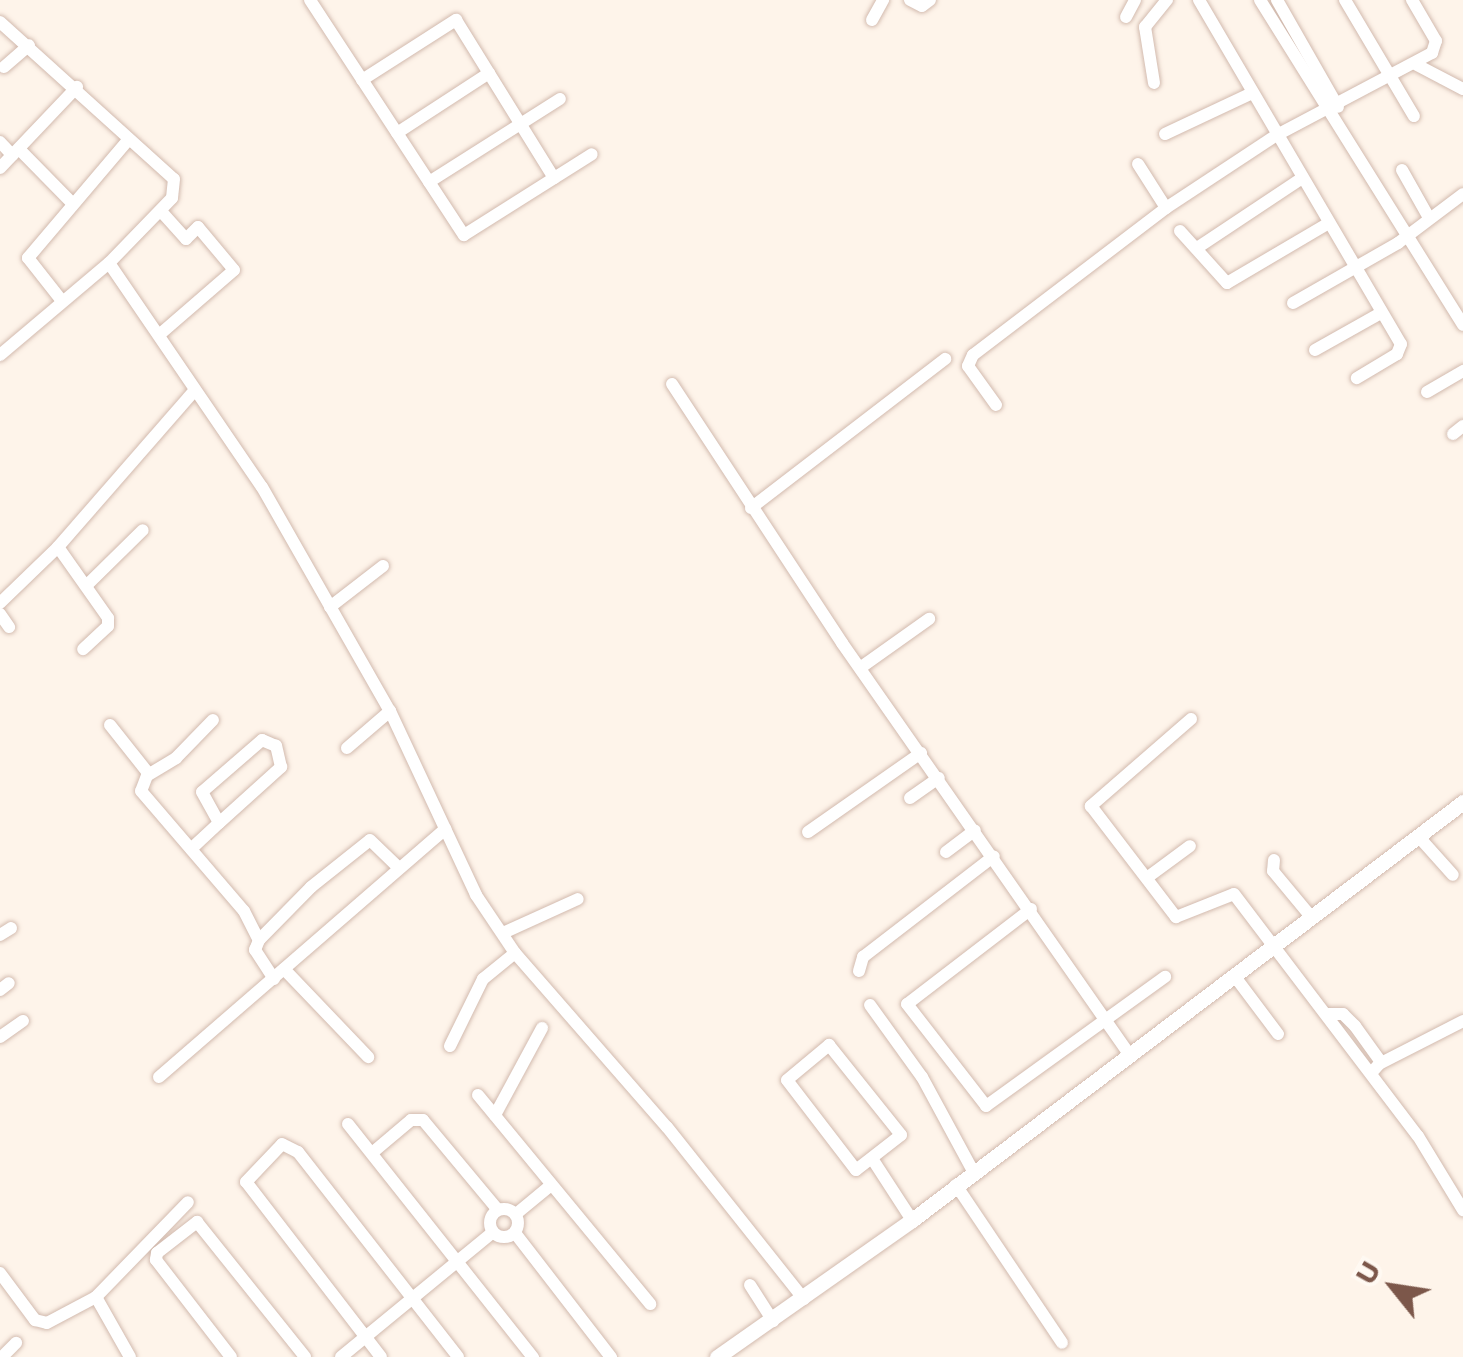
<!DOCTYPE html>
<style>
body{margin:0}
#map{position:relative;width:1463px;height:1357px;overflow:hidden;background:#fef4ea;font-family:Commissioner,sans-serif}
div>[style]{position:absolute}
.roads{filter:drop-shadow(0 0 2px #d2baae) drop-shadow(0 0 2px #d2baae)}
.minor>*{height:12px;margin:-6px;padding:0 6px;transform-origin:6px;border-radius:6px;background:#fff}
.minor>.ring{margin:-6px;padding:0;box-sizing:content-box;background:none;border:12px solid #fff;border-radius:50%}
.tertiary>*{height:15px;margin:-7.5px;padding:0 7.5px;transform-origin:7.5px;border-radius:7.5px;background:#fff}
span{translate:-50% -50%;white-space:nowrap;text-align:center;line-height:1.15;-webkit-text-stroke:9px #fff9f2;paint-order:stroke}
.north{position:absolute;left:1343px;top:1237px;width:100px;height:100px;-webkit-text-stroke:8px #fff9f2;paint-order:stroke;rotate:300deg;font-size:28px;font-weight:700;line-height:40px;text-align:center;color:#7c574a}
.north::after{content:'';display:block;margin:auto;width:35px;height:45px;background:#7c574a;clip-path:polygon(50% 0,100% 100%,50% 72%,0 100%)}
</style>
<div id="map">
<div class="roads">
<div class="minor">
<div style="left:310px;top:0;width:281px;rotate:56.8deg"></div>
<div style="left:464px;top:235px;width:151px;rotate:-32.3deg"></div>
<div style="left:910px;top:0;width:13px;rotate:27deg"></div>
<div style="left:922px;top:6px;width:10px;rotate:-37deg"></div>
<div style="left:1199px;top:0;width:399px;rotate:59.6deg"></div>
<div style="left:1401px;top:344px;width:11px;rotate:112deg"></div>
<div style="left:1397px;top:354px;width:47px;rotate:149deg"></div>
<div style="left:1260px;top:0;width:383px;rotate:58deg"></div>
<div style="left:1277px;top:0;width:123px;rotate:60.3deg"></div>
<div style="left:1345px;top:0;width:135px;rotate:59.3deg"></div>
<div style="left:1126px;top:17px;width:19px;rotate:-62deg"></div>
<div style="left:872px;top:20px;width:23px;rotate:-61deg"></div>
<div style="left:0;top:22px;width:234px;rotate:42.1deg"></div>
<div style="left:174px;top:179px;width:19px;rotate:96deg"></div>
<div style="left:172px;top:198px;width:91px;rotate:134.1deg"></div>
<div style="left:109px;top:263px;width:271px;rotate:55.7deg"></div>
<div style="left:262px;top:487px;width:258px;rotate:60.3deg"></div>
<div style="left:390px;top:711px;width:203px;rotate:64.9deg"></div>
<div style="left:476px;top:895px;width:70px;rotate:56.1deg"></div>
<div style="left:515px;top:953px;width:231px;rotate:48.9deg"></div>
<div style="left:667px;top:1127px;width:220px;rotate:51.5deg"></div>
<div style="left:1417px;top:65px;width:52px;rotate:27.6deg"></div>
<div style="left:4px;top:67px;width:33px;rotate:-41deg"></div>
<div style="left:362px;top:80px;width:112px;rotate:-32.6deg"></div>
<div style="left:456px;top:20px;width:186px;rotate:58.2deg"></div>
<div style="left:1154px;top:83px;width:57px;rotate:-99.1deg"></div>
<div style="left:1145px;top:27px;width:35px;rotate:-51deg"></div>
<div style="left:397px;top:133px;width:110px;rotate:-33.1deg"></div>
<div style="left:1165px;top:134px;width:94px;rotate:-25.2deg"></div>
<div style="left:0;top:142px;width:18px;rotate:47deg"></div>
<div style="left:19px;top:149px;width:77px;rotate:45.5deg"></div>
<div style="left:1138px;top:164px;width:52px;rotate:57.5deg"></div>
<div style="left:0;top:168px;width:112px;rotate:-46.5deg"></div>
<div style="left:1402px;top:170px;width:55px;rotate:60.6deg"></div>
<div style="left:429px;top:182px;width:155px;rotate:-32.4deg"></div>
<div style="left:1180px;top:231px;width:70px;rotate:47.9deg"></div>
<div style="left:1227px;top:283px;width:116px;rotate:-30.5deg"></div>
<div style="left:1197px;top:248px;width:125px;rotate:-33.6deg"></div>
<div style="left:62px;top:301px;width:55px;rotate:-128.3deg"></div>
<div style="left:28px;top:258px;width:156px;rotate:-49.7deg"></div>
<div style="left:1293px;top:303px;width:121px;rotate:-29.7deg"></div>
<div style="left:1398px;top:243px;width:81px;rotate:-37deg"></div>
<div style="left:159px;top:335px;width:99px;rotate:-40.9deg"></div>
<div style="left:234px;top:270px;width:56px;rotate:-129.9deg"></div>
<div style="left:198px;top:227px;width:17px;rotate:135deg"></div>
<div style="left:186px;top:239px;width:38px;rotate:-132deg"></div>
<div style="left:1315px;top:350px;width:76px;rotate:-29.3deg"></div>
<div style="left:0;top:355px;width:143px;rotate:-40.2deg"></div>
<div style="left:672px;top:384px;width:310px;rotate:56.7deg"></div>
<div style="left:842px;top:643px;width:501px;rotate:55.07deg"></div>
<div style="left:1427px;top:392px;width:42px;rotate:-30.3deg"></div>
<div style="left:996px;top:405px;width:48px;rotate:-125.7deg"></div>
<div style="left:968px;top:366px;width:12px;rotate:-66deg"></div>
<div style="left:973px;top:355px;width:243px;rotate:-37.3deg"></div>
<div style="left:1166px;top:208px;width:131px;rotate:-33.4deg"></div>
<div style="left:1275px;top:136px;width:178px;rotate:-27.9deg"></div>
<div style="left:1432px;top:53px;width:13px;rotate:-72deg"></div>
<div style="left:1436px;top:41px;width:48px;rotate:-120.3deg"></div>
<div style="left:1453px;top:434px;width:13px;rotate:-39deg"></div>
<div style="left:751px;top:508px;width:245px;rotate:-37.5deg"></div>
<div style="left:58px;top:547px;width:87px;rotate:54.8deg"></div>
<div style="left:108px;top:618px;width:8px;rotate:90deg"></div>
<div style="left:108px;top:626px;width:34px;rotate:137deg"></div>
<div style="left:87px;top:585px;width:78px;rotate:-44.5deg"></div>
<div style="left:0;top:603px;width:81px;rotate:-44deg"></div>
<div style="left:58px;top:547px;width:208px;rotate:-48.9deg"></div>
<div style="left:330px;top:607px;width:67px;rotate:-37.7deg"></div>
<div style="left:0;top:614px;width:16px;rotate:55deg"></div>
<div style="left:860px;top:668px;width:85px;rotate:-35.4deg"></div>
<div style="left:1191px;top:719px;width:133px;rotate:139deg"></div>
<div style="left:1091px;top:806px;width:140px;rotate:52.6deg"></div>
<div style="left:1176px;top:917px;width:62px;rotate:-21.6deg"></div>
<div style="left:1234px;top:894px;width:304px;rotate:52.8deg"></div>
<div style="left:1418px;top:1136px;width:87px;rotate:58.7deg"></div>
<div style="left:110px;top:725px;width:61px;rotate:51.6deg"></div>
<div style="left:148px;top:773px;width:19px;rotate:111deg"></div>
<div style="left:141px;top:791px;width:158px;rotate:49.4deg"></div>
<div style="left:244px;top:911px;width:33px;rotate:63deg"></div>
<div style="left:347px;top:748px;width:57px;rotate:-40.7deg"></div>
<div style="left:148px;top:775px;width:33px;rotate:-31deg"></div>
<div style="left:176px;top:758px;width:53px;rotate:-45.8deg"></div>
<div style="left:910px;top:798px;width:35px;rotate:-35deg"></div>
<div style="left:808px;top:832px;width:138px;rotate:-35deg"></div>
<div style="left:1418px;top:836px;width:52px;rotate:48.1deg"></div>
<div style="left:191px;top:849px;width:38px;rotate:-43deg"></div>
<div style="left:219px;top:823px;width:84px;rotate:-42.1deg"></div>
<div style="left:281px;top:767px;width:22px;rotate:-103deg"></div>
<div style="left:276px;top:746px;width:15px;rotate:-157deg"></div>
<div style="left:262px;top:740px;width:79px;rotate:139.1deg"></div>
<div style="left:202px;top:792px;width:35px;rotate:61deg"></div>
<div style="left:946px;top:852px;width:36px;rotate:-37deg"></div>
<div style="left:1274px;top:860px;width:11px;rotate:95deg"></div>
<div style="left:1273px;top:871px;width:61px;rotate:50.3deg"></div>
<div style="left:1148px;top:877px;width:52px;rotate:-36.4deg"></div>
<div style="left:1031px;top:909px;width:156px;rotate:142.5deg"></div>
<div style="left:907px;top:1004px;width:129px;rotate:52.2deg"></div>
<div style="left:986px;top:1106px;width:221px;rotate:-35.8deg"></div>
<div style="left:503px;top:933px;width:82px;rotate:-24.4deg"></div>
<div style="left:0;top:935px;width:13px;rotate:-32deg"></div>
<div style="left:284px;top:969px;width:122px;rotate:46.3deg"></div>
<div style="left:859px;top:971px;width:15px;rotate:-74deg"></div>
<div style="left:863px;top:957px;width:165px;rotate:-37.6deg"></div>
<div style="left:1236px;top:978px;width:70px;rotate:53.1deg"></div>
<div style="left:274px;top:979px;width:35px;rotate:-123deg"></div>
<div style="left:255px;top:950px;width:11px;rotate:-68deg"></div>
<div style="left:259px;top:940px;width:74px;rotate:-45.5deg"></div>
<div style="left:311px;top:887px;width:75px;rotate:-38.5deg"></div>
<div style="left:370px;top:840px;width:39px;rotate:44deg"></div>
<div style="left:0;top:990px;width:11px;rotate:-38deg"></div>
<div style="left:870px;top:1005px;width:89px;rotate:54.2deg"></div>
<div style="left:922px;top:1077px;width:107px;rotate:61.5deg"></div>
<div style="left:1327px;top:1014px;width:16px"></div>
<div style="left:1343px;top:1014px;width:17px;rotate:45deg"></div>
<div style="left:1355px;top:1026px;width:44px;rotate:54.2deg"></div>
<div style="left:1381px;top:1062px;width:15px;rotate:132deg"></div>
<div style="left:0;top:1037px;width:28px;rotate:-35deg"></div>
<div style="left:829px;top:1045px;width:115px;rotate:51.3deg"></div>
<div style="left:901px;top:1135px;width:57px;rotate:142.1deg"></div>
<div style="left:856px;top:1170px;width:113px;rotate:-127.5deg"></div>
<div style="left:787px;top:1080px;width:55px;rotate:-39.8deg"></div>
<div style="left:450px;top:1046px;width:75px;rotate:-63.8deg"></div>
<div style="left:483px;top:979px;width:41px;rotate:-39.1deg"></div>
<div style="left:1381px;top:1063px;width:92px;rotate:-27.1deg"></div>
<div style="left:159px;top:1077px;width:379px;rotate:-40.9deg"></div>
<div style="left:478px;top:1095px;width:271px;rotate:50.5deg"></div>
<div style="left:495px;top:1115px;width:99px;rotate:-61.6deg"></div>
<div style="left:348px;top:1124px;width:298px;rotate:51.6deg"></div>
<div style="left:372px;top:1153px;width:51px;rotate:-40.2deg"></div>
<div style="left:411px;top:1120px;width:12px"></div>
<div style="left:423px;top:1120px;width:117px;rotate:50.2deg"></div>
<div style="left:873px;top:1160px;width:72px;rotate:57deg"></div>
<div style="left:956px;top:1185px;width:190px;rotate:56.1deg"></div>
<div class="ring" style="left:490px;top:1209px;width:16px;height:16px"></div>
<div style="left:516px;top:1214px;width:45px;rotate:-39.6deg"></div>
<div style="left:515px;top:1233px;width:157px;rotate:52.3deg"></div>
<div style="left:0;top:1273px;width:59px;rotate:53.3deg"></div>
<div style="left:35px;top:1320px;width:12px;rotate:14deg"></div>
<div style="left:47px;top:1323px;width:55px;rotate:-28deg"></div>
<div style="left:96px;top:1297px;width:69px;rotate:60.5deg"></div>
<div style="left:750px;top:1285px;width:43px;rotate:57.4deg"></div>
<div style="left:96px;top:1297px;width:132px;rotate:-45.9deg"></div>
<div style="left:2px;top:1357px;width:20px;rotate:-45deg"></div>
<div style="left:231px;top:1357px;width:123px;rotate:-127.7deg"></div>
<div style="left:156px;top:1260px;width:7px;rotate:-82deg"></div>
<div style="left:157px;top:1253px;width:51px;rotate:-37.8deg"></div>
<div style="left:197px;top:1222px;width:173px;rotate:51.3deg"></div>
<div style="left:341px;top:1357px;width:197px;rotate:-39.4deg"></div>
<div style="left:381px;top:1357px;width:221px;rotate:-127.6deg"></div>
<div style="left:246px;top:1182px;width:52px;rotate:-46.5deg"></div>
<div style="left:282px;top:1144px;width:18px;rotate:27deg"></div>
<div style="left:298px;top:1152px;width:260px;rotate:52deg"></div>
</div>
<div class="tertiary">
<div style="left:717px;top:1357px;width:238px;rotate:-35.1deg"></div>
<div style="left:912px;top:1220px;width:692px;rotate:-37.18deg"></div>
</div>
</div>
<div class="north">U</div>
</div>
